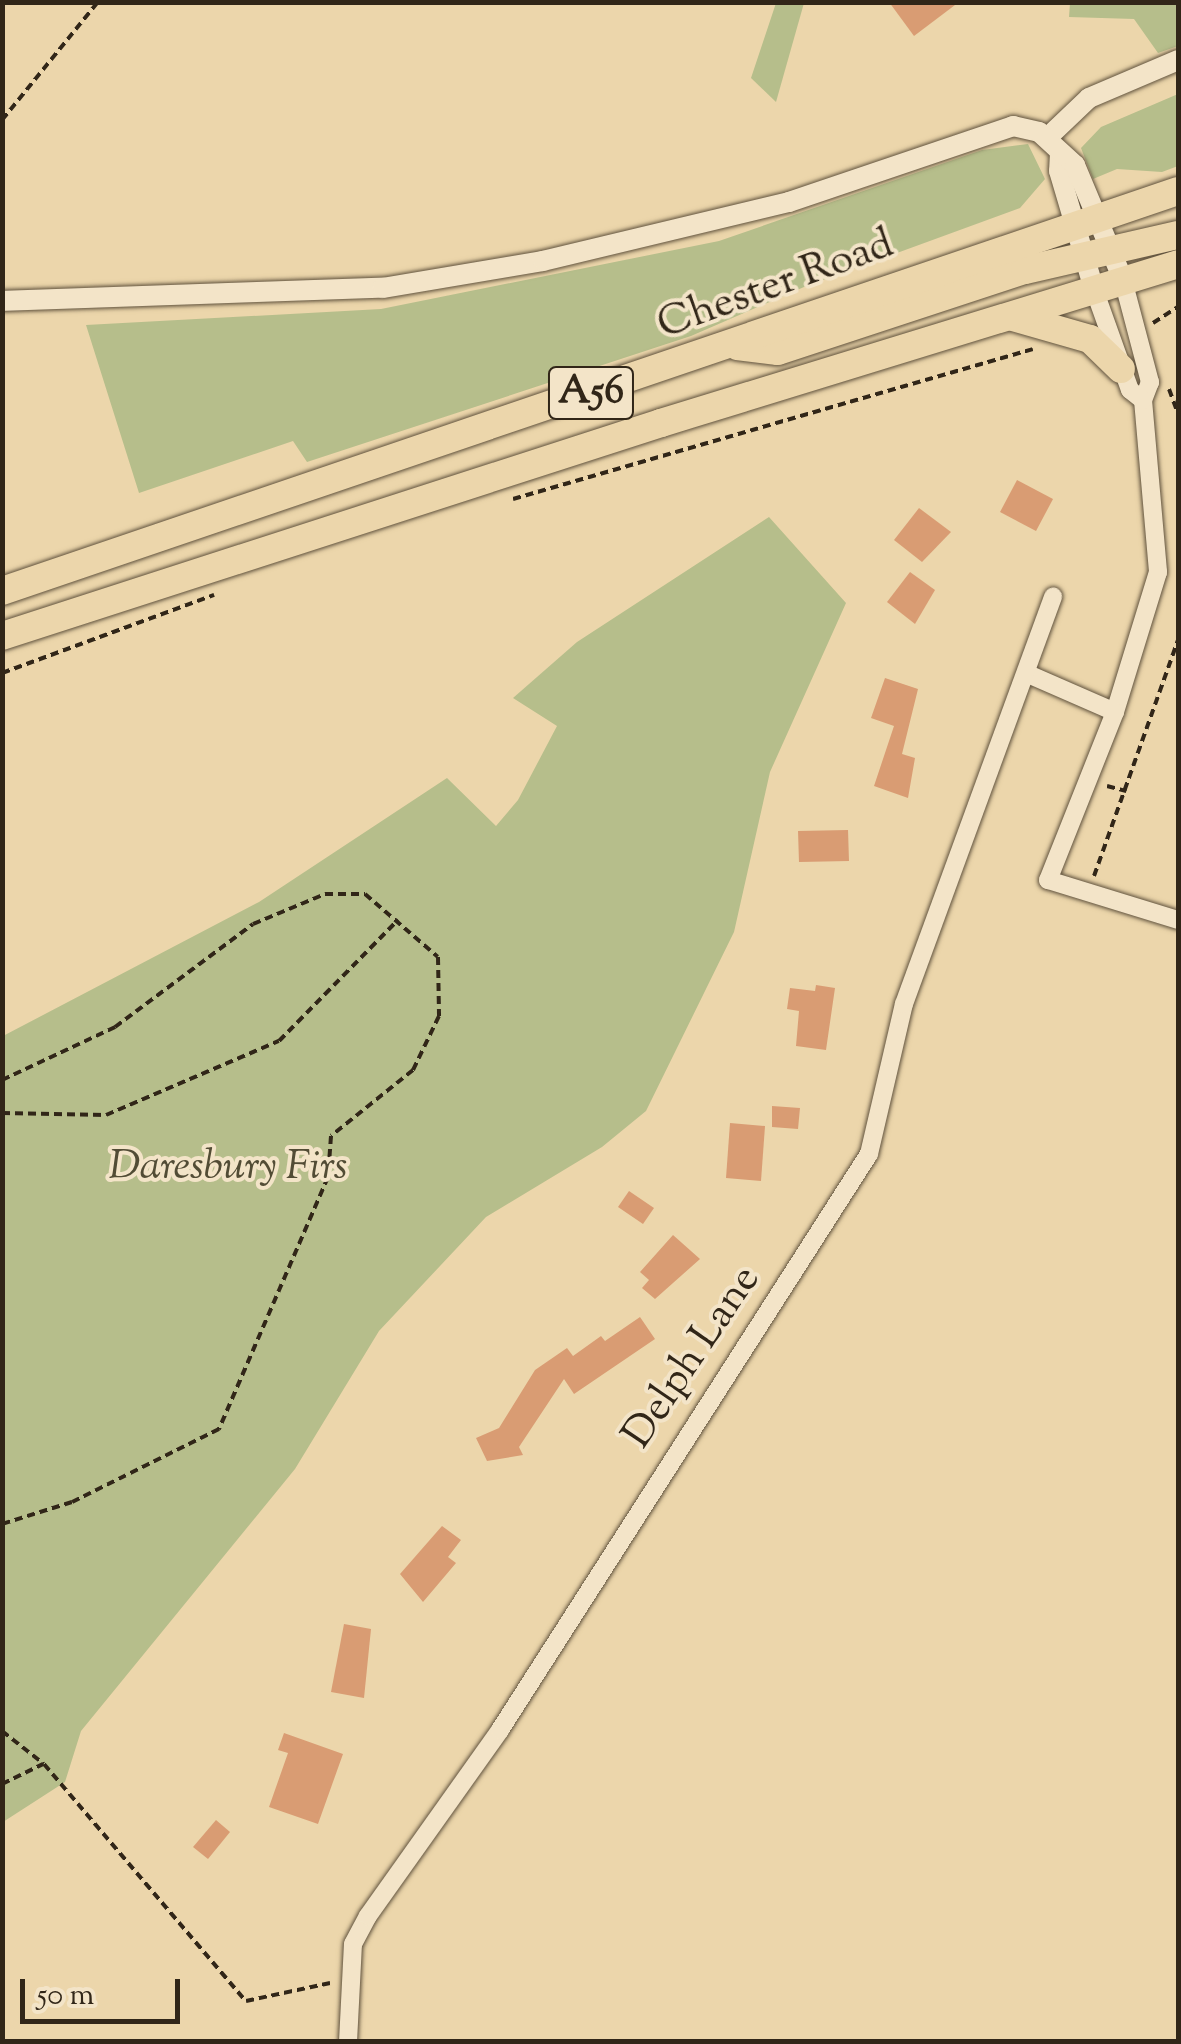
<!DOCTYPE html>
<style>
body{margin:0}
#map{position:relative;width:1181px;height:2044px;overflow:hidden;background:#ecd6ab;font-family:"Sorts Mill Goudy",serif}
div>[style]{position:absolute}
.green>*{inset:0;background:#b6be8b}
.building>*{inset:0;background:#d99c73}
.path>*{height:4px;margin-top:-2px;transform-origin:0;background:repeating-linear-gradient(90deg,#312618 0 8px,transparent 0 13px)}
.roads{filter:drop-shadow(0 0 2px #60523d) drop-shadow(0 0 2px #60523d)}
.minor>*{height:18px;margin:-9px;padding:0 9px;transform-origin:9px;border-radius:9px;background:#f3e4c8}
.tertiary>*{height:20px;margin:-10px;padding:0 10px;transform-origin:10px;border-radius:10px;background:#f3e4c8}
.trunk>*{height:28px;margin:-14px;padding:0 14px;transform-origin:14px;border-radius:14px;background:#ecd6ab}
span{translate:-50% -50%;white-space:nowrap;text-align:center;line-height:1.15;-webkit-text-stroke:8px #f3e4c8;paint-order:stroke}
.shield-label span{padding:2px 8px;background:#f3e4c8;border:2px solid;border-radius:8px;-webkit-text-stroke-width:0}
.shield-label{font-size:40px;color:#312618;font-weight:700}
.street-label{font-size:42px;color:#312618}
.park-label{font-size:42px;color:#524c35;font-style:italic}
.frame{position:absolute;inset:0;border:5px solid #312618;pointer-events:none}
.scale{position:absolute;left:20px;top:1979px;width:160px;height:45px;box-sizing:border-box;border:5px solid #312618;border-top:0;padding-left:12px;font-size:30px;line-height:35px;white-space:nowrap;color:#312618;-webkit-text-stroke:8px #f3e4c8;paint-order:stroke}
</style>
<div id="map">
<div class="green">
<div style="clip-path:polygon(776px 3px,804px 3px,776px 102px,751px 78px)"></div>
<div style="clip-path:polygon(1070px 3px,1178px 3px,1178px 46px,1158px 53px,1134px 19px,1069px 17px)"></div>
<div style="clip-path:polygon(1178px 94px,1178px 166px,1162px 172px,1117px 169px,1093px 179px,1081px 148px,1101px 127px)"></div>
<div style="clip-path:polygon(1028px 144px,1045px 179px,1020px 208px,804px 287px,691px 336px,307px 462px,293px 441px,139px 493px,86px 325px,381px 309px,719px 241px,982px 150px)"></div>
<div style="clip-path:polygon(769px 517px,846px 603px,770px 772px,734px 932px,646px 1111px,602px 1147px,486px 1217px,379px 1331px,295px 1469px,81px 1731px,65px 1782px,3px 1822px,3px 1036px,259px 902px,447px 778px,496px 826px,518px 800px,557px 726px,513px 698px,577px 642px)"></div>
</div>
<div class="building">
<div style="clip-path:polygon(889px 2px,959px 2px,914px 36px)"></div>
<div style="clip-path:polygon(1017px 480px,1053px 499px,1036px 531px,1000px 512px)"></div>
<div style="clip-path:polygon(919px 508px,951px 532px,922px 562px,894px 540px)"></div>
<div style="clip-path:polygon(910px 572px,935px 590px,915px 624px,887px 602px)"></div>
<div style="clip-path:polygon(885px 678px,918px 689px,902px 754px,915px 758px,908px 798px,874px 786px,894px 726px,871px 718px)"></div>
<div style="clip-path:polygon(848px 830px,849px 861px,799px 862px,798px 831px)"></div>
<div style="clip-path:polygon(816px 985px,835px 988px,826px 1050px,796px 1046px,799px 1011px,787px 1009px,790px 988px,815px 991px)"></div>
<div style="clip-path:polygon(772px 1106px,800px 1108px,798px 1129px,772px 1127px)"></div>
<div style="clip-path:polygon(730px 1123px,765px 1126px,761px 1181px,726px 1178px)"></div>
<div style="clip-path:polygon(629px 1191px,654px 1208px,643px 1224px,618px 1207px)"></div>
<div style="clip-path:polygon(673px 1235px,700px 1259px,655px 1299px,642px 1288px,649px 1280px,640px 1272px)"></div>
<div style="clip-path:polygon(640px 1317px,655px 1339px,574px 1394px,564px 1379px,519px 1447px,523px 1455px,487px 1461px,476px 1438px,499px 1428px,535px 1370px,567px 1348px,573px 1356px,601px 1336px,605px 1341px)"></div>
<div style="clip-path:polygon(442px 1526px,461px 1540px,448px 1557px,456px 1563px,423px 1602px,400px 1574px)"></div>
<div style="clip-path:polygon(344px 1624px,371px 1629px,364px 1698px,331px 1692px)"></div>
<div style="clip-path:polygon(284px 1733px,343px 1754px,318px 1824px,269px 1807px,288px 1753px,278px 1750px)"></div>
<div style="clip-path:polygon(216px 1820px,230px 1832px,208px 1859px,193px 1847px)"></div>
</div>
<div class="path">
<div style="left:2px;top:120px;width:152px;rotate:-50.9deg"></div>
<div style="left:1153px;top:323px;width:30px;rotate:-33deg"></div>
<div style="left:1169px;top:389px;width:27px;rotate:70deg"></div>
<div style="left:513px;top:499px;width:541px;rotate:-16.09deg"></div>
<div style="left:2px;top:673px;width:226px;rotate:-20.2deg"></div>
<div style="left:1107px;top:786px;width:20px;rotate:15deg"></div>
<div style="left:1094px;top:876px;width:251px;rotate:-70.4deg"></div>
<div style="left:2px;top:1080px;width:125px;rotate:-25.1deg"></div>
<div style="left:115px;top:1027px;width:172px;rotate:-36.7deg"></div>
<div style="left:253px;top:924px;width:78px;rotate:-22.6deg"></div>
<div style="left:325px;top:894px;width:40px"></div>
<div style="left:365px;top:894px;width:96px;rotate:40.8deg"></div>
<div style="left:438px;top:957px;width:59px;rotate:89deg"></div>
<div style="left:439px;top:1016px;width:60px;rotate:115.7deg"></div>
<div style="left:413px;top:1070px;width:105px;rotate:141.2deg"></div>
<div style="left:331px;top:1136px;width:41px;rotate:94.2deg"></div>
<div style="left:328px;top:1177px;width:275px;rotate:113.4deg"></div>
<div style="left:219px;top:1429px;width:164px;rotate:153.6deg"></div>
<div style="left:72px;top:1502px;width:73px;rotate:162.6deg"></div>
<div style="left:2px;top:1113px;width:104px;rotate:1.1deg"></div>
<div style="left:106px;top:1115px;width:188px;rotate:-23.2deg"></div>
<div style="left:279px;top:1041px;width:170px;rotate:-45.5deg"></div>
<div style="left:2px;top:1731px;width:53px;rotate:38.2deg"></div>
<div style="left:44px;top:1764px;width:311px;rotate:49.6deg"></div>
<div style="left:246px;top:2001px;width:86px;rotate:-12.1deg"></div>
<div style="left:2px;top:1784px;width:46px;rotate:-26deg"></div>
</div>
<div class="roads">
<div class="minor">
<div style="left:1123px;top:280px;width:106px;rotate:75.2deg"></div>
<div style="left:1150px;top:382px;width:19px;rotate:111deg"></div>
<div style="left:1143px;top:400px;width:173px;rotate:85deg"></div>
<div style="left:1158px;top:572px;width:146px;rotate:107.1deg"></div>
<div style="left:1115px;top:712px;width:181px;rotate:111.7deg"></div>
<div style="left:1048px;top:880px;width:136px;rotate:17.1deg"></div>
<div style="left:1094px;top:289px;width:107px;rotate:70.4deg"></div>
<div style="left:1130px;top:390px;width:16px;rotate:38deg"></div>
<div style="left:1028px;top:674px;width:95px;rotate:23.6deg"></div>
<div style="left:348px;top:2042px;width:98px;rotate:-87.1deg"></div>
<div style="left:353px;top:1944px;width:32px;rotate:-62deg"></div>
<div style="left:368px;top:1916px;width:228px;rotate:-54.6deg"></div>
<div style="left:500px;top:1730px;width:684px;rotate:-57.36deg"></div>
<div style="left:869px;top:1154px;width:154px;rotate:-76.9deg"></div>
<div style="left:904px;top:1004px;width:434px;rotate:-69.9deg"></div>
</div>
<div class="tertiary">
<div style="left:1047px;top:138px;width:58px;rotate:-43.6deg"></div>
<div style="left:1089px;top:98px;width:97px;rotate:-23.1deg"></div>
<div style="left:1060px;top:153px;width:18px;rotate:93deg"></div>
<div style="left:1059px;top:171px;width:123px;rotate:73.5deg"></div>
<div style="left:2px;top:301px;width:381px;rotate:-2deg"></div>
<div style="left:383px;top:288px;width:162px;rotate:-9.6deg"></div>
<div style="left:543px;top:261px;width:253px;rotate:-13.5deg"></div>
<div style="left:789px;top:202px;width:237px;rotate:-18.7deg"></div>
<div style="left:1013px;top:126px;width:27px;rotate:13deg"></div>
<div style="left:1039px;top:132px;width:49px;rotate:42.5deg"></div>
<div style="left:1075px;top:165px;width:125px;rotate:67.3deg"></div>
</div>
<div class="trunk">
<div style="left:1013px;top:317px;width:80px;rotate:15.9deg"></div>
<div style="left:1090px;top:339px;width:43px;rotate:44.1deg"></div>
<div style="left:737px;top:346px;width:41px;rotate:7deg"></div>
<div style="left:778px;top:351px;width:260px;rotate:-18.2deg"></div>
<div style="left:1025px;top:270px;width:157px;rotate:-12.9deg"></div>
<div style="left:2px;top:591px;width:1242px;rotate:-18.79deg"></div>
<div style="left:2px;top:636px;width:693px;rotate:-17.91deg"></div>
<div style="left:661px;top:423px;width:541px;rotate:-17.09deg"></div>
</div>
</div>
<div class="shield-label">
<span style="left:591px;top:393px">A56</span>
</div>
<div class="street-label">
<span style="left:776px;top:286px;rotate:-20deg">Chester Road</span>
<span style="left:693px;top:1358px;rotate:-56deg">Delph Lane</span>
</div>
<div class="park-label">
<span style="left:228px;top:1168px">Daresbury Firs</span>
</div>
<div class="frame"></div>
<div class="scale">50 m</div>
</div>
